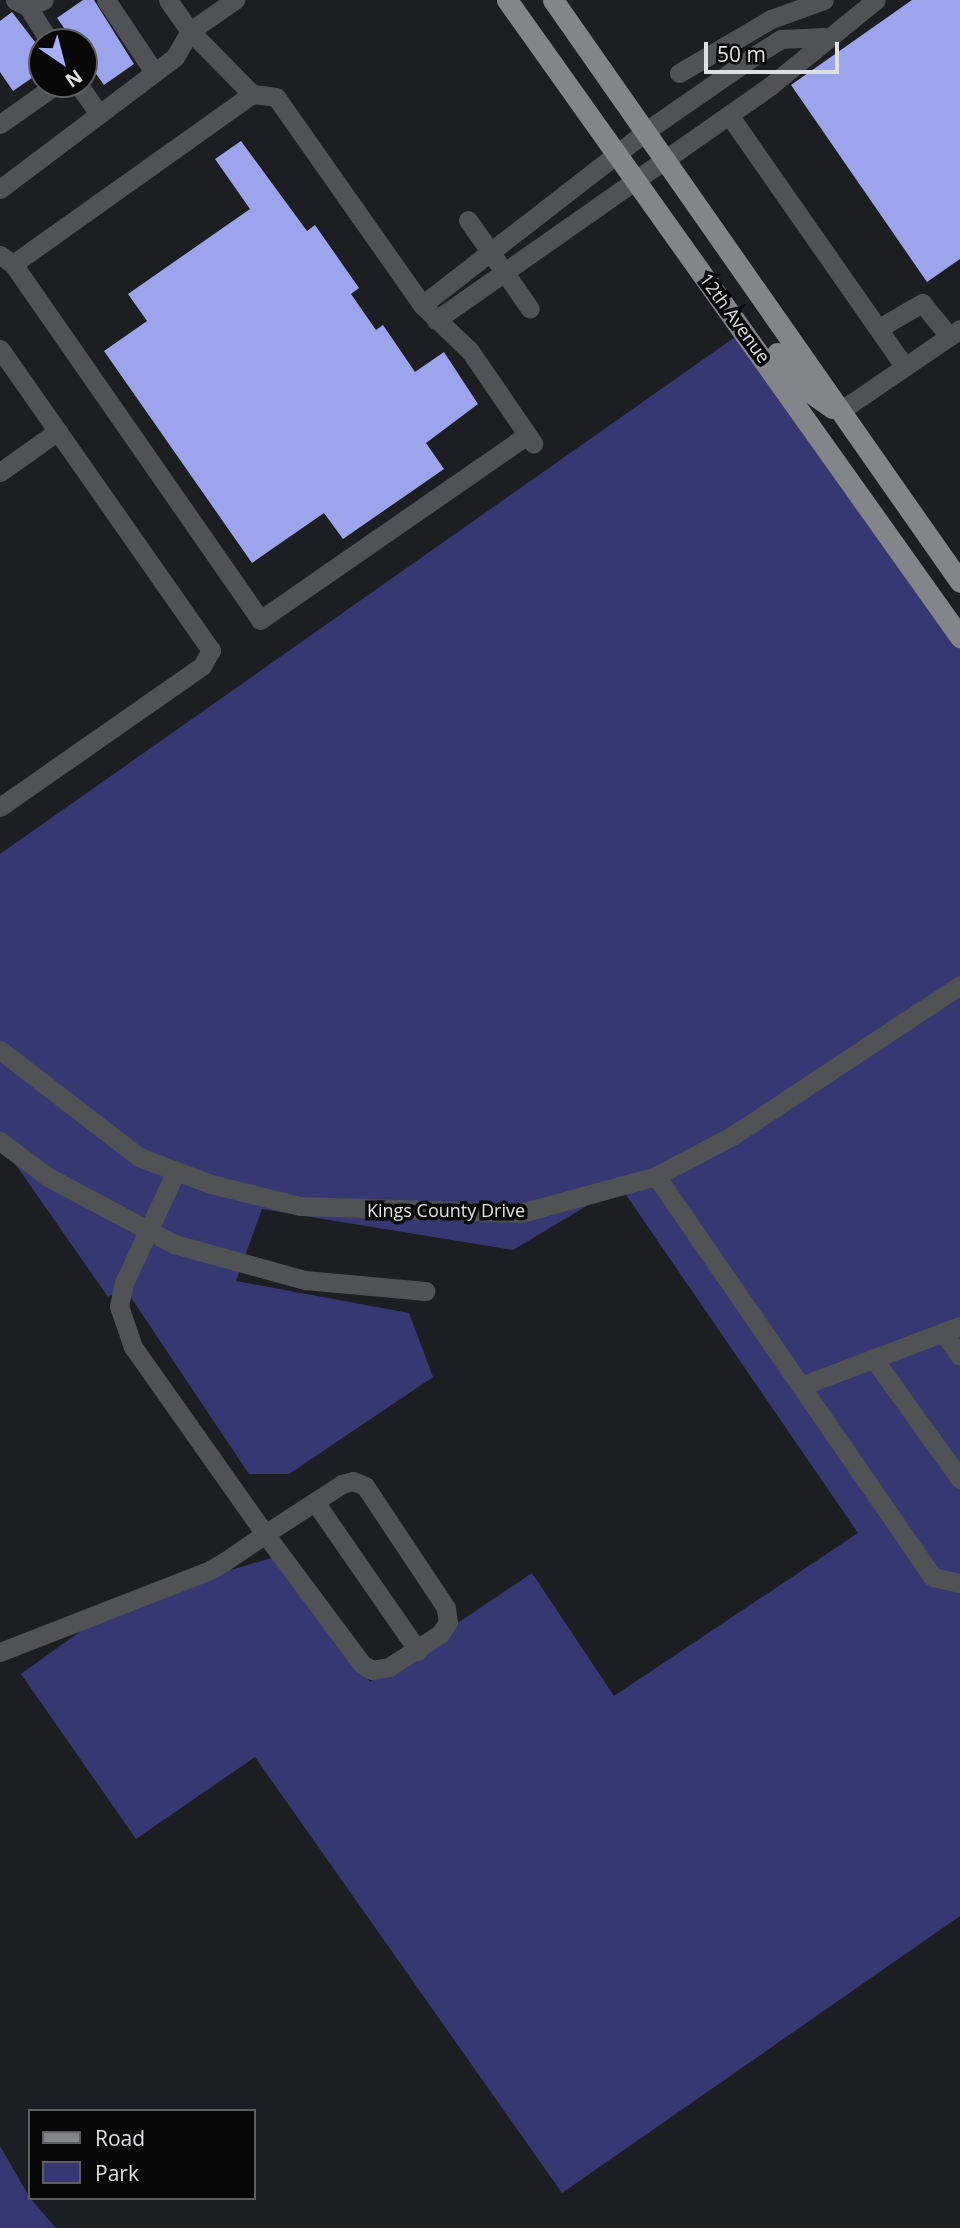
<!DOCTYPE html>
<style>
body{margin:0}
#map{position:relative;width:960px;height:2228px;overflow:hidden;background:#1d1e21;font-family:"Open Sans",sans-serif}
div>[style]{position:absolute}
.green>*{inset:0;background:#363873}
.building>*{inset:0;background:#9ca5ec}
.minor>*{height:19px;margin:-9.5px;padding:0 9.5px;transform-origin:9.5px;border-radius:9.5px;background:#515253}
.major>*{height:21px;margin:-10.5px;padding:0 10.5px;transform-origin:10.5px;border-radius:10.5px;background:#848589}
span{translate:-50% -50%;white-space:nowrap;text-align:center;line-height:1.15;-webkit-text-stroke:7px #080809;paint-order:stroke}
.street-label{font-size:18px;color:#e0e0e2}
.legend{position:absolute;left:28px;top:2109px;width:228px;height:91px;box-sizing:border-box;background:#080809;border:2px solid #5e5e60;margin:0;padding:9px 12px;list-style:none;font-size:21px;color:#e0e0e2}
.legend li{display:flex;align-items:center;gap:14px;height:35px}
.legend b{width:35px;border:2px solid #5e5e60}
.north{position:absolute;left:28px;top:28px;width:70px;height:70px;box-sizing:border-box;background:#080809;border:2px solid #5e5e60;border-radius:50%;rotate:145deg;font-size:19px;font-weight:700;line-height:28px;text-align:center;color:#e0e0e2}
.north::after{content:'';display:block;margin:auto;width:24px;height:32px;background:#a8b0fc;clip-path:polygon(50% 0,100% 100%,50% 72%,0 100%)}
.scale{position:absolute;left:704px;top:42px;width:135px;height:32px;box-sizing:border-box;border:4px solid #e0e0e2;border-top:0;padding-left:9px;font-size:21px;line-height:24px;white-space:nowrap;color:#e0e0e2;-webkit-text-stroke:5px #080809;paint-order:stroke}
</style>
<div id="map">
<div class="green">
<div style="clip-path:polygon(738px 335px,960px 621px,960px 1916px,562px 2193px,255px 1757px,136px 1839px,21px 1674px,120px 1603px,278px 1556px,370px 1682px,532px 1573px,614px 1696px,858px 1533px,620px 1186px,513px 1250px,262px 1209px,236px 1281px,409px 1313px,433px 1377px,289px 1474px,249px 1474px,124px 1287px,108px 1297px,0 1142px,0 854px)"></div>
<div style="clip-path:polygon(0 2146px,30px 2198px,56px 2228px,0 2228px)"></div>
</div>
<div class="building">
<div style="clip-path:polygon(83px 0,94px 0,134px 64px,104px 85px,84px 57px,84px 42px,74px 42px,57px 18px)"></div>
<div style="clip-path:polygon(912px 0,960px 0,960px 259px,927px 282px,791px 85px)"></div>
<div style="clip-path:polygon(12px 12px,42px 51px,42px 71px,13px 91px,0 72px,0 21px)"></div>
<div style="clip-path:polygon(241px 141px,307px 231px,315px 225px,359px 288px,351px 294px,376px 330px,383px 325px,415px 372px,444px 352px,478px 404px,426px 443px,444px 469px,343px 539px,324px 513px,252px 563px,104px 351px,147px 321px,128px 294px,250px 209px,215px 159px)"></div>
</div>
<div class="minor">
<div style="left:15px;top:0;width:15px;rotate:28deg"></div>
<div style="left:28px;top:7px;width:17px;rotate:-24deg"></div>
<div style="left:106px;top:0;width:87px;rotate:56.3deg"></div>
<div style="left:168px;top:0;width:38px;rotate:55deg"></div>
<div style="left:190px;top:31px;width:55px;rotate:-34.6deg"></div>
<div style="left:28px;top:7px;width:41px;rotate:57.8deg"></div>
<div style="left:679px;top:73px;width:107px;rotate:-30.4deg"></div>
<div style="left:771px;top:19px;width:56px;rotate:-19.7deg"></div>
<div style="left:78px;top:84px;width:37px;rotate:55deg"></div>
<div style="left:729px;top:115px;width:307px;rotate:55.1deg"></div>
<div style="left:0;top:124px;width:70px;rotate:-35.1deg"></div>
<div style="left:0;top:189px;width:219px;rotate:-37deg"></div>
<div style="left:175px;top:57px;width:30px;rotate:-60deg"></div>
<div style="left:190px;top:31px;width:88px;rotate:45.5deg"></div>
<div style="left:252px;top:94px;width:24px;rotate:7deg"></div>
<div style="left:276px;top:97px;width:254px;rotate:54.9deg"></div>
<div style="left:422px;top:305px;width:66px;rotate:43.8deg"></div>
<div style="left:470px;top:351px;width:112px;rotate:55.6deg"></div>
<div style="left:468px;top:220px;width:108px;rotate:55.1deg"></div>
<div style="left:0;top:255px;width:16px;rotate:35deg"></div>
<div style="left:13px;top:264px;width:433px;rotate:55.2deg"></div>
<div style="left:260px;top:620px;width:325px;rotate:-34.7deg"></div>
<div style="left:13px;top:264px;width:293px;rotate:-35.4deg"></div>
<div style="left:422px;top:305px;width:284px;rotate:-37.8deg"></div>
<div style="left:646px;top:131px;width:135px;rotate:-34.7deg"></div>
<div style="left:757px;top:54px;width:28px;rotate:-32deg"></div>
<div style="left:781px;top:39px;width:43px;rotate:-2.7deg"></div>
<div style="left:436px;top:320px;width:408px;rotate:-35deg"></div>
<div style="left:770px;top:86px;width:136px;rotate:-39.1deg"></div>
<div style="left:879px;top:328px;width:50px;rotate:-30.2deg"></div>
<div style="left:922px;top:303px;width:43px;rotate:50.7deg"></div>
<div style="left:0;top:349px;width:368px;rotate:55deg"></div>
<div style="left:211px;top:650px;width:18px;rotate:119deg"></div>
<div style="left:202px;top:666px;width:246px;rotate:145.1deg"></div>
<div style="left:840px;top:411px;width:145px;rotate:-34.3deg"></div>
<div style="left:0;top:472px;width:71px;rotate:-35.3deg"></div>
<div style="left:0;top:1050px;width:175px;rotate:37.6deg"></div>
<div style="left:139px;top:1157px;width:77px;rotate:20.6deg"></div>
<div style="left:211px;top:1184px;width:92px;rotate:13.9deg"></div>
<div style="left:300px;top:1206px;width:221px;rotate:1.8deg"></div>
<div style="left:521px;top:1213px;width:140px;rotate:-15.3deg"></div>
<div style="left:656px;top:1176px;width:86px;rotate:-27.8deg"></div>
<div style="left:732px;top:1136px;width:273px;rotate:-33.5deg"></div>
<div style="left:0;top:1141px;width:60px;rotate:36.9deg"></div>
<div style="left:48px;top:1177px;width:143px;rotate:28deg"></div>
<div style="left:174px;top:1244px;width:136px;rotate:15.4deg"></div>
<div style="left:305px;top:1280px;width:121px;rotate:5.2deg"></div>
<div style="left:656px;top:1176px;width:487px;rotate:55.4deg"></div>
<div style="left:933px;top:1577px;width:28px;rotate:13deg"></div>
<div style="left:943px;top:1332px;width:29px;rotate:55deg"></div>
<div style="left:873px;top:1358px;width:149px;rotate:54.3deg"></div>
<div style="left:801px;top:1386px;width:170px;rotate:-20.7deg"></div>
<div style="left:315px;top:1502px;width:181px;rotate:55.3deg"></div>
<div style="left:0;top:1652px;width:225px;rotate:-21.3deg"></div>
<div style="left:210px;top:1570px;width:16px;rotate:-30deg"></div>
<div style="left:224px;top:1562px;width:50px;rotate:-34.3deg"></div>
<div style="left:265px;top:1534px;width:92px;rotate:-33deg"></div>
<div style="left:342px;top:1484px;width:11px;rotate:-15deg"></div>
<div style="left:353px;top:1481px;width:13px;rotate:23deg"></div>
<div style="left:365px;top:1486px;width:146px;rotate:56.4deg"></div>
<div style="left:446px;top:1608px;width:14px;rotate:82deg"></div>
<div style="left:448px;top:1622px;width:14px;rotate:124deg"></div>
<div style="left:440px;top:1634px;width:61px;rotate:147.1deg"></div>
<div style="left:389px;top:1667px;width:17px;rotate:170deg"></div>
<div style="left:372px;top:1670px;width:12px;rotate:-149deg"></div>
<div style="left:362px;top:1664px;width:162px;rotate:-126.7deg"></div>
<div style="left:265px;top:1534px;width:229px;rotate:-125.2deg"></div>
<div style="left:133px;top:1347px;width:43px;rotate:-108.9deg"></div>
<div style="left:119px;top:1306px;width:24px;rotate:-78deg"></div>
<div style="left:124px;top:1283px;width:123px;rotate:-65.1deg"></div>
</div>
<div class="major">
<div style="left:507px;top:0;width:782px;rotate:54.58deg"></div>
<div style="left:553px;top:0;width:710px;rotate:55.03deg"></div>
<div style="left:777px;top:353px;width:46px;rotate:52.1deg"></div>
<div style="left:805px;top:389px;width:33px;rotate:35deg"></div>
</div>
<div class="street-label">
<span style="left:735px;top:318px;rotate:54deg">12th Avenue</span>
<span style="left:446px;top:1210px">Kings County Drive</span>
</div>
<ul class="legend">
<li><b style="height:9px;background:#848589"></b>Road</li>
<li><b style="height:19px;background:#363873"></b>Park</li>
</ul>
<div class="north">N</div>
<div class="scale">50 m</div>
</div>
